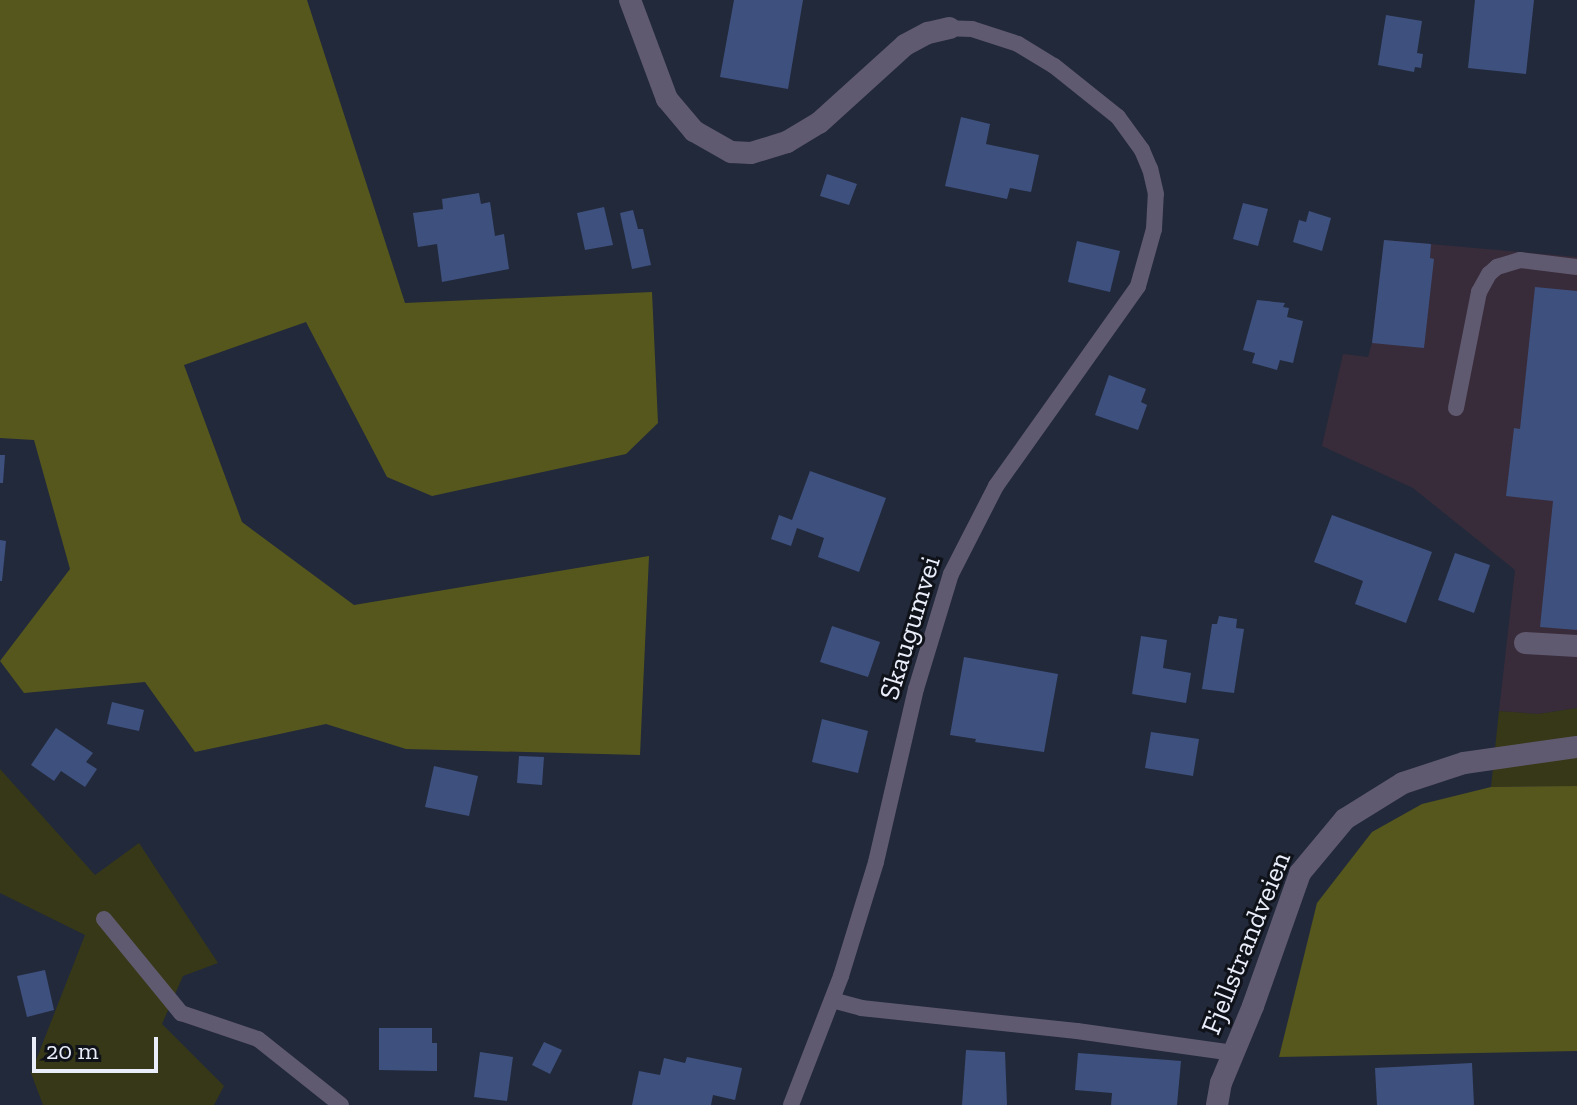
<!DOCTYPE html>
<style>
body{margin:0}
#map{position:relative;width:1577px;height:1105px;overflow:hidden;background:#22293a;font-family:"Zilla Slab",serif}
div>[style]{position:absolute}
.commercial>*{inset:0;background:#382c3a}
.green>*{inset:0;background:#373818}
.forest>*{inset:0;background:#56571d}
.building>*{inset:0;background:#3e507e}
.service>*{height:16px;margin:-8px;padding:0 8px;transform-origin:8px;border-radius:8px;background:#605a70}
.pedestrian>*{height:22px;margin:-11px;padding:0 11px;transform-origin:11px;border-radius:11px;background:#605a70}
.minor>*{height:22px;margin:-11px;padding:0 11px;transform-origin:11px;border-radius:11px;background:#605a70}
span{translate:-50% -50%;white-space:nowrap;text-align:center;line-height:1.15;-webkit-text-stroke:6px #0f1219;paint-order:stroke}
.street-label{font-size:28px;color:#e9eefa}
.scale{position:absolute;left:32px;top:1037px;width:126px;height:36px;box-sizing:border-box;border:4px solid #e9eefa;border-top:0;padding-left:10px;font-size:24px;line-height:28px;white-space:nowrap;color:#e9eefa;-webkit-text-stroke:6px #0f1219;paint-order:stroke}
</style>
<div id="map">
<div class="commercial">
<div style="clip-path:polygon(1384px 240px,1577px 257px,1577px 708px,1538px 714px,1499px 711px,1515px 570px,1413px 488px,1322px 446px,1343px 354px,1368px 357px,1372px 343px)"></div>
</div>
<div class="green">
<div style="clip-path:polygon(1577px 708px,1577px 786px,1491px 787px,1499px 711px,1538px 714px)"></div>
<div style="clip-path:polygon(0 769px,95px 875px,139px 843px,218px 963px,183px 976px,162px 1024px,224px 1086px,214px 1105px,43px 1105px,31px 1073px,85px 935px,0 893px)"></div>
</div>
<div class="forest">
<div style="clip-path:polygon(0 0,307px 0,405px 303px,652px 292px,658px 423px,626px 454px,432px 496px,387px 477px,306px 322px,184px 365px,242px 522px,354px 605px,649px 556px,640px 755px,406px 749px,326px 724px,195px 752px,145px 682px,24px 693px,0 661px,70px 569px,34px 440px,0 438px)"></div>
<div style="clip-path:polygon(1577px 786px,1577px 1051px,1279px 1057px,1317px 903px,1372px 832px,1422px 804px,1491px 787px)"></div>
</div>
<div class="building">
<div style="clip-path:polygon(734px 0,803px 0,788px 89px,720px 77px)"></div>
<div style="clip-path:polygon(1475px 0,1534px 0,1526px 74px,1468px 68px)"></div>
<div style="clip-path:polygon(1386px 15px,1422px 21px,1417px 53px,1423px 54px,1421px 68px,1415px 67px,1414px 72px,1378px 65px)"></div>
<div style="clip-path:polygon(961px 117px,990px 124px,986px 144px,1039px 155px,1031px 192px,1010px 188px,1007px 199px,945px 186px)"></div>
<div style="clip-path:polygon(827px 174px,857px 184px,849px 205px,820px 196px)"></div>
<div style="clip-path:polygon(479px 193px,481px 204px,490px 202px,495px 236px,504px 234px,509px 269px,442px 282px,437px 244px,418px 247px,413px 213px,443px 209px,442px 199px)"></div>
<div style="clip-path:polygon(1243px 203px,1268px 209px,1258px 246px,1233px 239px)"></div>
<div style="clip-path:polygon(604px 207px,613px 245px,585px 250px,577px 213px)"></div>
<div style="clip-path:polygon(633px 210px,638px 229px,643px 229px,651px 265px,632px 269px,620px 213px)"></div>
<div style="clip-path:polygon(1309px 211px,1331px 218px,1322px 251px,1293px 242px,1299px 220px,1306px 222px)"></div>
<div style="clip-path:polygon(1384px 240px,1431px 244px,1430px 258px,1434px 259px,1424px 348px,1372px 343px)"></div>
<div style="clip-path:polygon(1077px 241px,1120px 251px,1110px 292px,1068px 282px)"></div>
<div style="clip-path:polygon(1535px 287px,1577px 291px,1577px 630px,1540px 627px,1553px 501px,1506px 496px,1514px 428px,1520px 429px)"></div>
<div style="clip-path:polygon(1257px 300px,1285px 303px,1283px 307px,1289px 308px,1287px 317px,1303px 321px,1293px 363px,1280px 360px,1277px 370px,1252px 363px,1255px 353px,1243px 350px)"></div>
<div style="clip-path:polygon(1109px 375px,1146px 389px,1141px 402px,1147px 405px,1138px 430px,1095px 415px)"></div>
<div style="clip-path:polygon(0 455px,5px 455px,3px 483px,0 483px)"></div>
<div style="clip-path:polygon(810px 471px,886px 498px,859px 572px,818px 557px,824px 538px,797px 528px,791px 546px,771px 539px,779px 515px,792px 520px)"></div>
<div style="clip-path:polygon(1332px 515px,1432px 552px,1406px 623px,1355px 604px,1363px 581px,1314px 562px)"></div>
<div style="clip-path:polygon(0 540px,6px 541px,2px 581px,0 581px)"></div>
<div style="clip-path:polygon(1455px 553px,1490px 565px,1474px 613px,1438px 600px)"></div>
<div style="clip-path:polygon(1219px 616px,1237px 619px,1236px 628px,1244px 629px,1234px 693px,1202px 689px,1212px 624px,1217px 624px)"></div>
<div style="clip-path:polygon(832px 626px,880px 642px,868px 677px,820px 662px)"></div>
<div style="clip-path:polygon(1141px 636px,1167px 640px,1163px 668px,1191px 673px,1186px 703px,1132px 694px)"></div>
<div style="clip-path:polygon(964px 657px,1058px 674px,1044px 752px,975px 742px,976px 739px,950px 735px)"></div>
<div style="clip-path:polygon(112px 702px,144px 710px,139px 731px,107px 724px)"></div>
<div style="clip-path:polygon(822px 719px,868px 731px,858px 773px,812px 762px)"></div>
<div style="clip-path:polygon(56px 728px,93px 753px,86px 762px,97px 769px,85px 787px,61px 771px,54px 781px,31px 765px)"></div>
<div style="clip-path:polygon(1151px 732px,1199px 739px,1193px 776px,1145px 768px)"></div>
<div style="clip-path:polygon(519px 756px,544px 757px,542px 785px,517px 783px)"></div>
<div style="clip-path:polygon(434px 766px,478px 776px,469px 816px,425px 807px)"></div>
<div style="clip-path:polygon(45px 970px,54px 1010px,27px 1017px,17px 976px)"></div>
<div style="clip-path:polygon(379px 1028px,432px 1028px,432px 1043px,437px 1043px,437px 1071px,379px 1070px)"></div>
<div style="clip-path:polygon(544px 1042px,562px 1050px,550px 1074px,532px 1065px)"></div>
<div style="clip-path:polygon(966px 1050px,1005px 1052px,1007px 1105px,962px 1105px)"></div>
<div style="clip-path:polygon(480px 1052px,513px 1057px,507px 1101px,474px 1097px)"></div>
<div style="clip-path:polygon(1078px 1053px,1181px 1061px,1177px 1105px,1111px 1105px,1112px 1093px,1075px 1090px)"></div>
<div style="clip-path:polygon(687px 1057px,742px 1068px,735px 1100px,713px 1095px,711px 1105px,632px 1105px,639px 1071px,660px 1075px,664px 1058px,685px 1063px)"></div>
<div style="clip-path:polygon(1472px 1063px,1474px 1105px,1377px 1105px,1375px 1068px)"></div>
</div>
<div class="service">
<div style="left:1456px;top:408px;width:118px;rotate:-78.8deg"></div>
<div style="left:1479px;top:292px;width:21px;rotate:-61deg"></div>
<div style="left:1489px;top:274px;width:11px;rotate:-41deg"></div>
<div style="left:1497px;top:267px;width:24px;rotate:-17deg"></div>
<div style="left:1520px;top:260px;width:57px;rotate:7deg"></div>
<div style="left:104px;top:919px;width:122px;rotate:50.7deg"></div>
<div style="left:181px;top:1013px;width:81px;rotate:18.7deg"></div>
<div style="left:258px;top:1039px;width:106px;rotate:38.5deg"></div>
<div style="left:832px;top:1000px;width:30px;rotate:15deg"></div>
<div style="left:861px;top:1008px;width:217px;rotate:6.1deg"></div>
<div style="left:1077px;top:1031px;width:158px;rotate:8deg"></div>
<div style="left:791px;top:1105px;width:138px;rotate:-68.8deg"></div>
<div style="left:841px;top:976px;width:119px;rotate:-72.9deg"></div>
<div style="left:876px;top:862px;width:178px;rotate:-77deg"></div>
<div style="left:916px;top:689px;width:120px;rotate:-73.1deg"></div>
<div style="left:951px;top:574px;width:99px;rotate:-62.9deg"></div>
<div style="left:996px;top:486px;width:245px;rotate:-54.6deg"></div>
<div style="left:1138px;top:286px;width:59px;rotate:-74.3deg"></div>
<div style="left:1154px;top:229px;width:35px;rotate:-87deg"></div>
<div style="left:1156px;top:194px;width:26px;rotate:-103deg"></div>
<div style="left:1150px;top:169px;width:21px;rotate:-113deg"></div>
<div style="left:1142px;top:150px;width:41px;rotate:-126deg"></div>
<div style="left:1118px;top:117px;width:82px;rotate:-141.4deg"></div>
<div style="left:1054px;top:66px;width:42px;rotate:-148.6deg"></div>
<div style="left:1018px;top:44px;width:48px;rotate:-161.9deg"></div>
<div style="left:972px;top:29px;width:23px;rotate:-178deg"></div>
</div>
<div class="pedestrian">
<div style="left:1525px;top:643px;width:52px;rotate:3.3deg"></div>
</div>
<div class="minor">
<div style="left:630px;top:0;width:106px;rotate:69.5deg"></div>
<div style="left:667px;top:99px;width:42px;rotate:49.8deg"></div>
<div style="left:694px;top:131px;width:43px;rotate:29.6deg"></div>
<div style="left:731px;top:152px;width:20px;rotate:3deg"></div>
<div style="left:751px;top:153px;width:38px;rotate:-17deg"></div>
<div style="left:787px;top:142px;width:37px;rotate:-31deg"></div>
<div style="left:819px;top:123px;width:116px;rotate:-42.2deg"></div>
<div style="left:905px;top:45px;width:26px;rotate:-28deg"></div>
<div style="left:928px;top:33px;width:22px;rotate:-13deg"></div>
<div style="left:1217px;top:1105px;width:22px;rotate:-80deg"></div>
<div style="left:1221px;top:1083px;width:83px;rotate:-67.4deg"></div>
<div style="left:1253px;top:1006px;width:141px;rotate:-70.5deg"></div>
<div style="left:1300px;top:873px;width:70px;rotate:-50.2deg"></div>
<div style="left:1345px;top:819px;width:68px;rotate:-31.8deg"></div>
<div style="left:1403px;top:783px;width:64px;rotate:-18.2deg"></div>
<div style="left:1464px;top:763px;width:114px;rotate:-8.1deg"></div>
</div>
<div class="street-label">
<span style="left:910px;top:628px;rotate:-73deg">Skaugumvei</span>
<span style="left:1246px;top:943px;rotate:-68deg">Fjellstrandveien</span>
</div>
<div class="scale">20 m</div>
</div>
